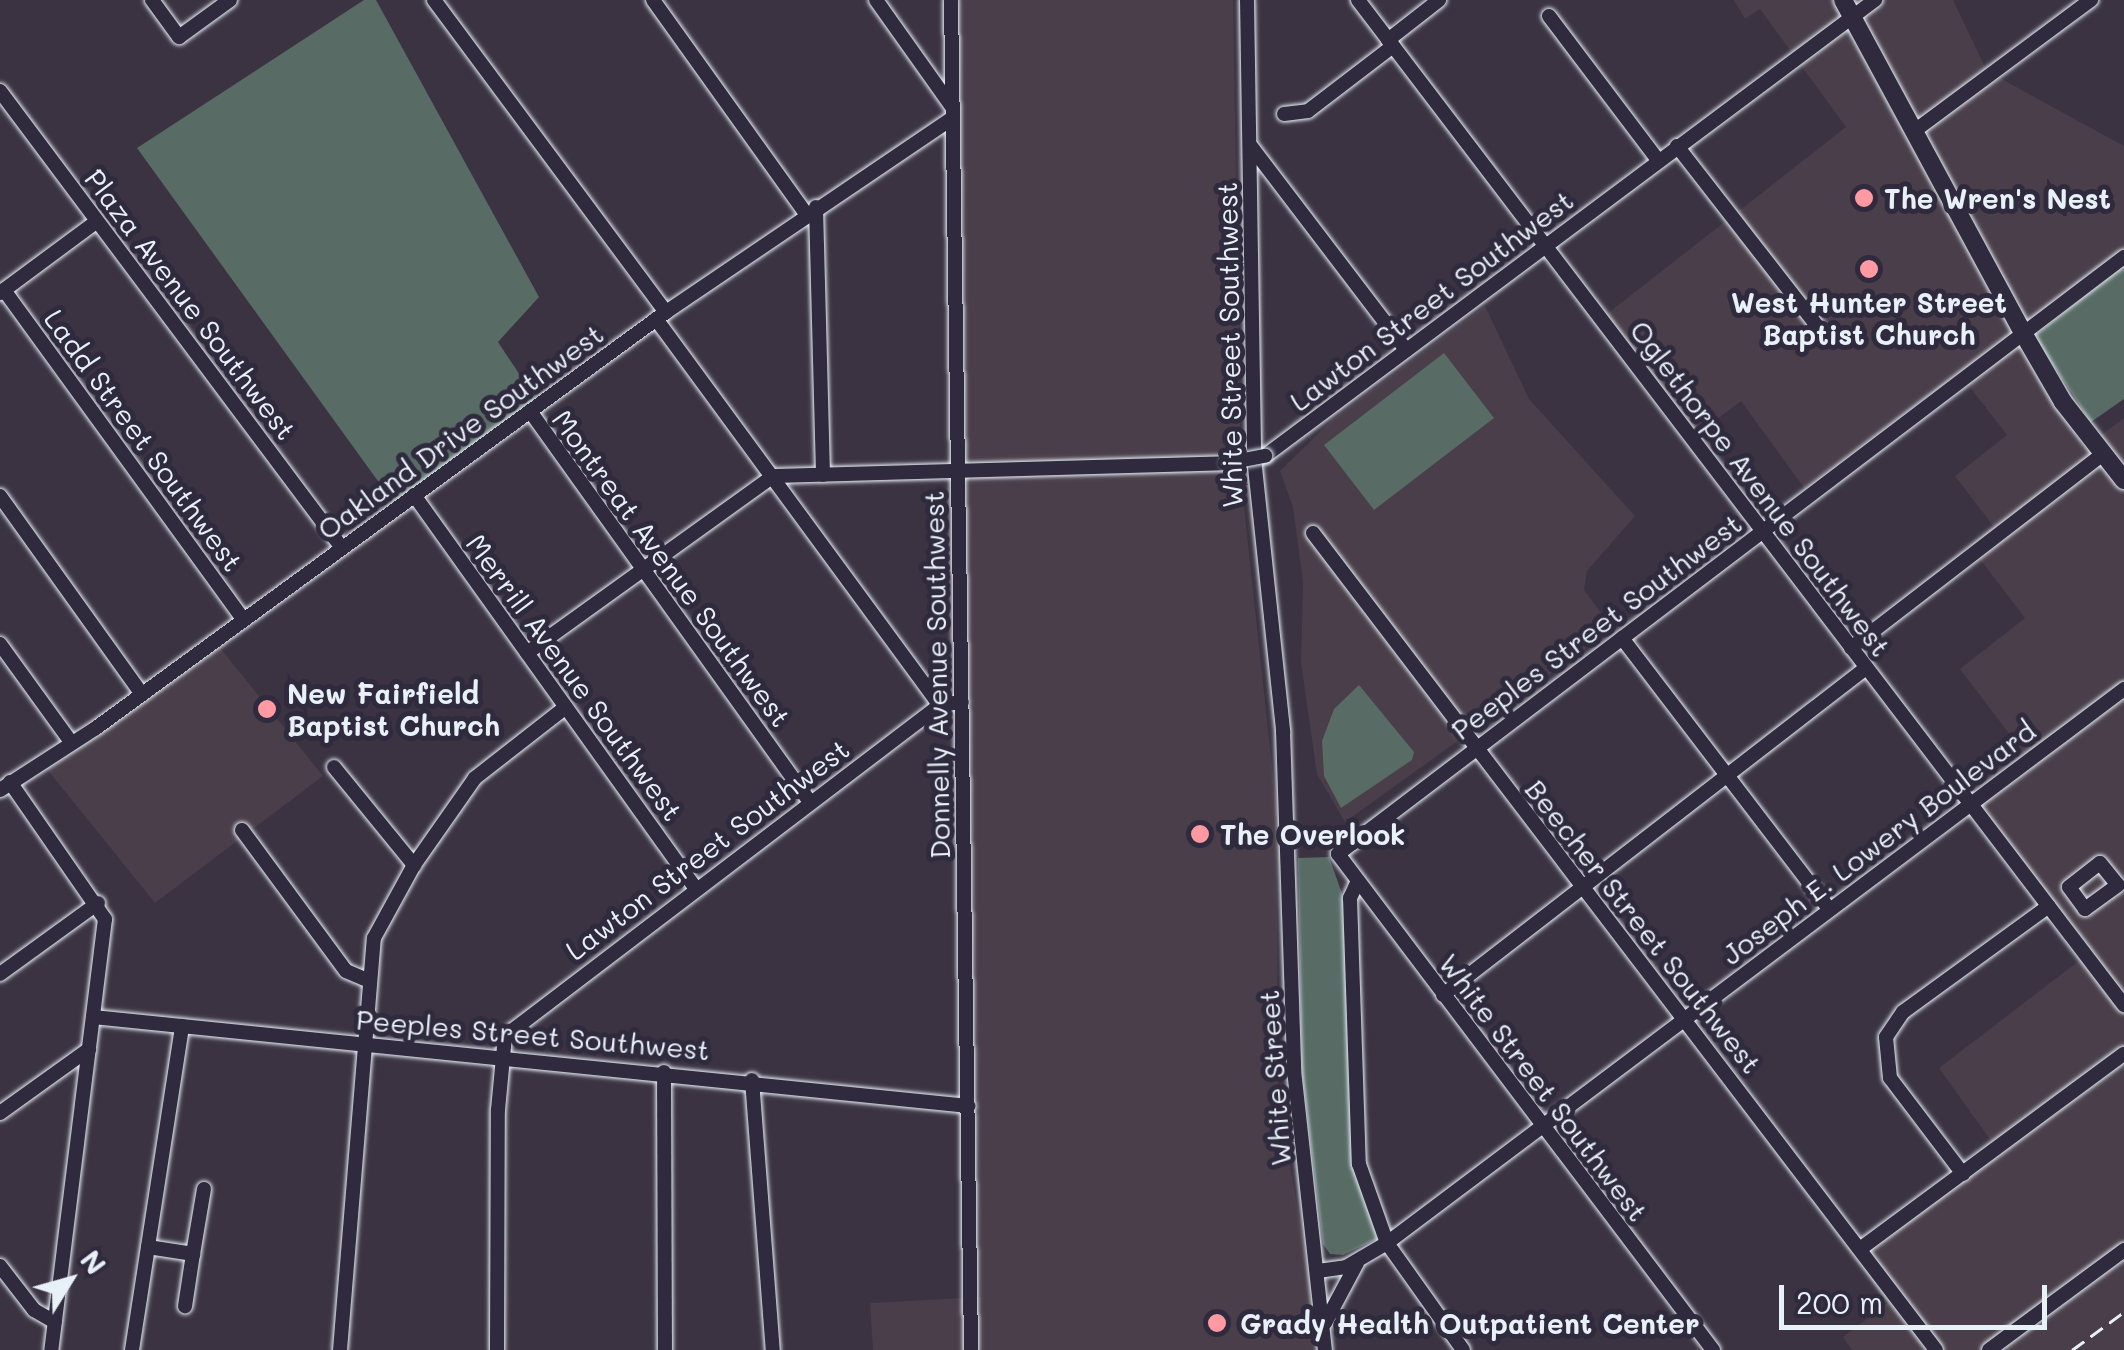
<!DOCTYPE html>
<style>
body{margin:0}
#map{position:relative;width:2124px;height:1350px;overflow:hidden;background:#3b3342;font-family:Mali,sans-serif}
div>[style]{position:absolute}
.built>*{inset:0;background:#493e49}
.green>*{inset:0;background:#586b65}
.roads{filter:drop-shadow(0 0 2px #e8f1f8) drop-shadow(0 0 2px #e8f1f8)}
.minor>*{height:14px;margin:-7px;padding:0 7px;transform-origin:7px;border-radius:7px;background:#2f2a3d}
.major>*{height:18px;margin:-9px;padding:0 9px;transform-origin:9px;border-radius:9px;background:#2f2a3d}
.rail>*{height:2.5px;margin-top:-1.25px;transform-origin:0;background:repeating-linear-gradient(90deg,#e8f1f8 0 15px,transparent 0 23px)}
.bridges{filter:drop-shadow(0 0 2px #e8f1f8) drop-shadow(0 0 2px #e8f1f8)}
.minor-bridge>*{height:14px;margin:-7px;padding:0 7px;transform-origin:7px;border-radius:7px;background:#2f2a3d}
.dots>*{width:28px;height:28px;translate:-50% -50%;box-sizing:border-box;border:5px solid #2f2a3d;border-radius:50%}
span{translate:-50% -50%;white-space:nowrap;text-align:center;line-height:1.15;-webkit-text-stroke:10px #2f2a3d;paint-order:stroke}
.poi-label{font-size:28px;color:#e8f1f8;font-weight:700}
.left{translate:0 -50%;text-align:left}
.street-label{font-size:28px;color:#e8f1f8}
.north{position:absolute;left:20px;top:1230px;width:100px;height:100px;-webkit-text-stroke:8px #2f2a3d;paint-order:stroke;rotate:53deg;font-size:28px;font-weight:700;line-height:40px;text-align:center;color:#e8f1f8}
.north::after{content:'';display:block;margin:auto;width:35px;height:45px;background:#e8f1f8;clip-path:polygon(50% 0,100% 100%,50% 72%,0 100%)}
.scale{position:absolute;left:1779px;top:1285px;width:268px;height:45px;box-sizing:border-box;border:5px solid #e8f1f8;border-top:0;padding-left:12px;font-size:30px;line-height:35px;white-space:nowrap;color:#e8f1f8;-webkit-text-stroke:8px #2f2a3d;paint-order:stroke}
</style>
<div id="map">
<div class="built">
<div style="clip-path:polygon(959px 0,1233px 0,1241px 479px,1276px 803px,1278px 1091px,1309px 1280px,1313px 1350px,873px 1350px,870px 1303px,981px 1297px)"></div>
<div style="clip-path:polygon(1734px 0,1953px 0,1987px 71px,2124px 146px,2124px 251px,2012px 334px,2084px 448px,2124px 418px,2124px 1350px,1852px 1350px,1843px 1337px,1888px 1303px,1850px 1249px,1994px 1145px,1939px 1068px,2084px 957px,1966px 800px,2026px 756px,1960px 669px,2025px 618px,1970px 546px,1994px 527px,1955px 476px,2007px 435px,1959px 373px,1804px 488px,1741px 401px,1688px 441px,1598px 321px,1846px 127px,1760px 9px,1745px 19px)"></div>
<div style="clip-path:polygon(1485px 306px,1529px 399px,1635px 516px,1587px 571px,1584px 590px,1613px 629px,1345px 822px,1317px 774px,1301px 663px,1303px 582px,1293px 507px,1280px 471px,1332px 420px)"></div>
<div style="clip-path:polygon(213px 639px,323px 776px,155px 903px,38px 758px)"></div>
</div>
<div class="green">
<div style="clip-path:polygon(364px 0,376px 0,539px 297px,498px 342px,539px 404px,396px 506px,137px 148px)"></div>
<div style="clip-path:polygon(2124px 265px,2124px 399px,2091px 422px,2034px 336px)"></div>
<div style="clip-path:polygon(1444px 353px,1494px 418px,1374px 510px,1324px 445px)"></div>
<div style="clip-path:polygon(1359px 685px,1414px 752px,1412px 760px,1341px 808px,1324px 776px,1322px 741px,1334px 709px)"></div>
<div style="clip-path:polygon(1329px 857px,1344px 899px,1352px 1157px,1379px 1238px,1343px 1255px,1330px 1254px,1323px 1244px,1302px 1069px,1298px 858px)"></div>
</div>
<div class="roads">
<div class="minor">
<div style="left:152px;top:0;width:46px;rotate:53.9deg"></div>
<div style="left:179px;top:37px;width:63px;rotate:-36deg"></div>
<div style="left:434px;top:0;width:389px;rotate:53.4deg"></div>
<div style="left:653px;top:0;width:263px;rotate:54.4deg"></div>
<div style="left:876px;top:0;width:131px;rotate:54.6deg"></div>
<div style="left:951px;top:0;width:1350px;rotate:89.15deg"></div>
<div style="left:1247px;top:0;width:458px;rotate:89.1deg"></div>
<div style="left:1254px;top:458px;width:275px;rotate:83.9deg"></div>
<div style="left:1283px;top:731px;width:339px;rotate:88.1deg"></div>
<div style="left:1294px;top:1070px;width:282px;rotate:83.7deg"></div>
<div style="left:1358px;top:0;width:1264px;rotate:52.69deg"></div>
<div style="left:1549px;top:16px;width:181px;rotate:52.9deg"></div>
<div style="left:1388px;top:40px;width:65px;rotate:-38.1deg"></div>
<div style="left:0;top:91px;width:571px;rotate:53.19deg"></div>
<div style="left:1284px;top:114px;width:24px;rotate:-7deg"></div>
<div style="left:1308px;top:111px;width:107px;rotate:-37.4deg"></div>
<div style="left:1913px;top:132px;width:222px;rotate:-36.6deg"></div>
<div style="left:1250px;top:145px;width:258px;rotate:52.7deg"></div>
<div style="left:1677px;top:146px;width:234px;rotate:52.1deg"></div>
<div style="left:816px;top:207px;width:268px;rotate:88.5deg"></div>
<div style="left:4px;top:290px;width:408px;rotate:54deg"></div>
<div style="left:0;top:293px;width:119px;rotate:-36.5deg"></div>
<div style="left:656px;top:319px;width:479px;rotate:53.7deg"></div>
<div style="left:530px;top:411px;width:481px;rotate:54.4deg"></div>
<div style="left:1265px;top:456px;width:762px;rotate:-36.78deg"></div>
<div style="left:414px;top:495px;width:485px;rotate:54.4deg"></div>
<div style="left:0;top:496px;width:244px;rotate:54.4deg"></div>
<div style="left:1313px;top:533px;width:1027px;rotate:52.67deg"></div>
<div style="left:1622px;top:638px;width:342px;rotate:52.6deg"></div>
<div style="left:0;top:644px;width:121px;rotate:54.1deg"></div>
<div style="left:1851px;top:648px;width:318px;rotate:-37.6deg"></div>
<div style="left:527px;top:653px;width:303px;rotate:-35.7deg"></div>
<div style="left:773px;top:476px;width:455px;rotate:-1.6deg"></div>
<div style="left:334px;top:767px;width:127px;rotate:50.8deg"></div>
<div style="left:10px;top:782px;width:167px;rotate:55.3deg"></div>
<div style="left:105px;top:919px;width:434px;rotate:97.1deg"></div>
<div style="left:0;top:790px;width:114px;rotate:-32.9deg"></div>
<div style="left:96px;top:728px;width:706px;rotate:-36.12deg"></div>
<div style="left:666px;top:312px;width:346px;rotate:-34.1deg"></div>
<div style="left:242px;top:830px;width:175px;rotate:53.6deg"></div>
<div style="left:346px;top:971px;width:23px;rotate:23deg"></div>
<div style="left:2100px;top:863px;width:28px;rotate:51deg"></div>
<div style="left:2118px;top:885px;width:41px;rotate:144deg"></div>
<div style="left:2085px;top:909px;width:27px;rotate:-126deg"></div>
<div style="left:2069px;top:887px;width:39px;rotate:-38deg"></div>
<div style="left:1357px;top:883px;width:17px;rotate:115deg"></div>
<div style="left:1350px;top:898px;width:266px;rotate:88.1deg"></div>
<div style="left:1359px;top:1164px;width:84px;rotate:70.5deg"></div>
<div style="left:1387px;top:1243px;width:131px;rotate:54.6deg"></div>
<div style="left:0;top:974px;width:121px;rotate:-35.9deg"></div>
<div style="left:1443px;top:995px;width:535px;rotate:-37.71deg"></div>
<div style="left:93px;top:1017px;width:880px;rotate:5.81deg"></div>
<div style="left:664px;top:1072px;width:278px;rotate:89.8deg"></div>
<div style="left:752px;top:1080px;width:271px;rotate:85.6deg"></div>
<div style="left:0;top:1113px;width:110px;rotate:-35.7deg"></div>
<div style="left:1963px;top:1174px;width:121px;rotate:-127.2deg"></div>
<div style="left:1890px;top:1078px;width:41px;rotate:-95.6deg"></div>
<div style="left:1886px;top:1037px;width:30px;rotate:-56deg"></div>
<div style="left:1903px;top:1012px;width:180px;rotate:-36deg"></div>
<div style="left:148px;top:1247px;width:46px;rotate:8.8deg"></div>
<div style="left:193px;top:1254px;width:53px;rotate:98.7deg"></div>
<div style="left:1860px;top:1249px;width:328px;rotate:-36.5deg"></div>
<div style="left:193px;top:1254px;width:66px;rotate:-80.4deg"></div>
<div style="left:0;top:1266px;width:56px;rotate:52.3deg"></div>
<div style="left:34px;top:1310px;width:24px;rotate:30deg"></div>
<div style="left:1318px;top:1271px;width:28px;rotate:-8deg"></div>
<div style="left:1346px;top:1267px;width:48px;rotate:-30.3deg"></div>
<div style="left:1387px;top:1243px;width:922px;rotate:-36.93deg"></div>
<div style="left:1325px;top:1323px;width:68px;rotate:-61.9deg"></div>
<div style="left:132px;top:1350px;width:328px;rotate:-81.2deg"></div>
<div style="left:340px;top:1350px;width:413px;rotate:-85.3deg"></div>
<div style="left:374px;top:938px;width:83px;rotate:-61.3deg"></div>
<div style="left:414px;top:865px;width:106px;rotate:-55deg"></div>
<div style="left:475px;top:778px;width:115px;rotate:-38deg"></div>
<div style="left:497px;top:1350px;width:240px;rotate:-89.8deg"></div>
<div style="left:498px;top:1110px;width:74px;rotate:-84.6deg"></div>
<div style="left:505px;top:1036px;width:547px;rotate:-37.27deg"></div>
<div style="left:940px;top:705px;width:22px;rotate:-8deg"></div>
<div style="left:1713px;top:1350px;width:622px;rotate:-127.09deg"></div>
<div style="left:1338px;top:854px;width:987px;rotate:-37.22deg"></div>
<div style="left:1989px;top:1350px;width:168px;rotate:-36.5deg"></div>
</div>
<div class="major">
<div style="left:1843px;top:0;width:379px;rotate:61.6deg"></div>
<div style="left:2023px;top:333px;width:80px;rotate:59.9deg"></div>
<div style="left:2063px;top:402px;width:99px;rotate:52deg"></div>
</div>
</div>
<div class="rail">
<div style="left:2072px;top:1350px;width:64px;rotate:-36.2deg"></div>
</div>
<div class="bridges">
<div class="minor-bridge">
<div style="left:1228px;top:463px;width:38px;rotate:-11deg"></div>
</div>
</div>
<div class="dots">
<div style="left:1864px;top:198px;background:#ff9aa2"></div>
<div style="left:1869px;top:269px;background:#ff9aa2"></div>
<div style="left:267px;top:709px;background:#ff9aa2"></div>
<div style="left:1200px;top:834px;background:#ff9aa2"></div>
<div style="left:1217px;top:1323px;background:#ff9aa2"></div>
</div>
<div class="poi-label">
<span class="left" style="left:1884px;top:198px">The Wren's Nest</span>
<span style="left:1869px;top:318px">West Hunter Street<br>Baptist Church</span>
<span class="left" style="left:287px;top:709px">New Fairfield<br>Baptist Church</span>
<span class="left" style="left:1220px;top:834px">The Overlook</span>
<span class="left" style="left:1240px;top:1323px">Grady Health Outpatient Center</span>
</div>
<div class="street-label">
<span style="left:1431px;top:300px;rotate:-37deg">Lawton Street Southwest</span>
<span style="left:191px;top:304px;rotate:53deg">Plaza Avenue Southwest</span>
<span style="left:1229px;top:345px;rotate:-91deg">White Street Southwest</span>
<span style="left:460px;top:431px;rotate:-36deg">Oakland Drive Southwest</span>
<span style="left:144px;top:440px;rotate:54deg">Ladd Street Southwest</span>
<span style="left:1761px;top:488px;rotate:53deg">Oglethorpe Avenue Southwest</span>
<span style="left:672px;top:568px;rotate:54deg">Montreat Avenue Southwest</span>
<span style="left:1596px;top:626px;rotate:-37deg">Peeples Street Southwest</span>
<span style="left:936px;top:675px;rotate:-91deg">Donnelly Avenue Southwest</span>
<span style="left:575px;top:677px;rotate:54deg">Merrill Avenue Southwest</span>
<span style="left:1878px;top:842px;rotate:-37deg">Joseph E. Lowery Boulevard</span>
<span style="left:707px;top:849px;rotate:-37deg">Lawton Street Southwest</span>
<span style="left:1644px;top:926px;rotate:52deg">Beecher Street Southwest</span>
<span style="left:533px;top:1034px;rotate:5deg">Peeples Street Southwest</span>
<span style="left:1274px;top:1078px;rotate:-94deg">White Street</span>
<span style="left:1544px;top:1087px;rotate:53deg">White Street Southwest</span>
</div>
<div class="north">N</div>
<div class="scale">200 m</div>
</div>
